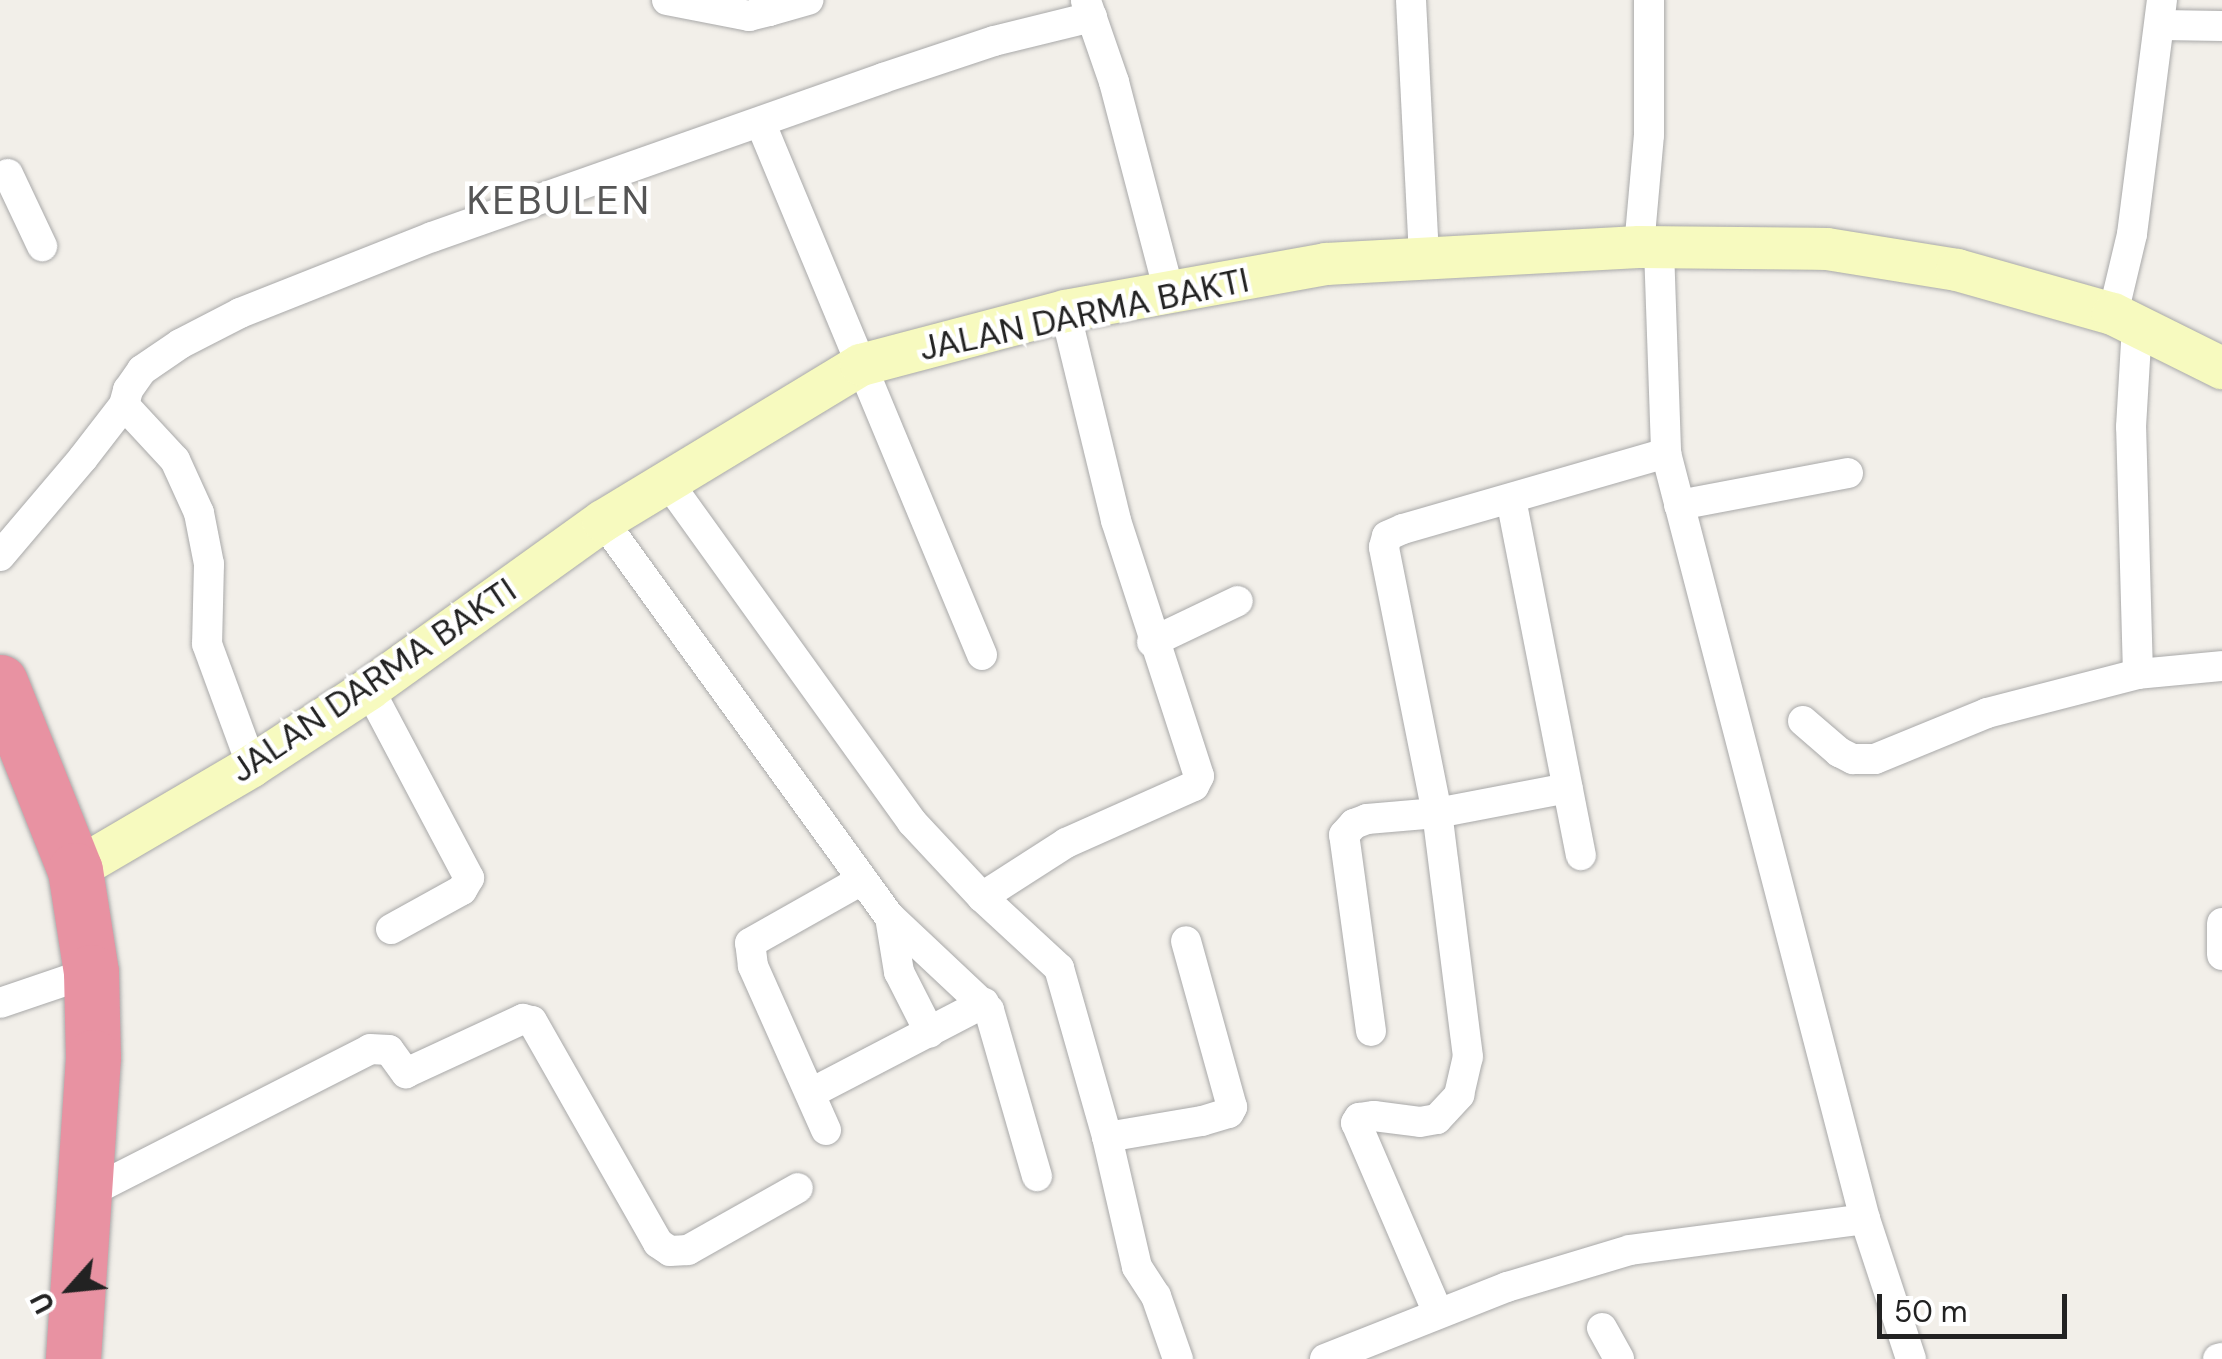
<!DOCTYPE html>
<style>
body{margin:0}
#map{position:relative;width:2222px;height:1359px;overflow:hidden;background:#f2efe9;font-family:"DM Sans",sans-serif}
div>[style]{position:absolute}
.roads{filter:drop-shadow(0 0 2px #a9a9a9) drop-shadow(0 0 2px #a9a9a9)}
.street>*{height:30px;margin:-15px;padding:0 15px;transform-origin:15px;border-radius:15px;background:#fff}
.secondary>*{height:42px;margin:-21px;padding:0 21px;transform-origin:21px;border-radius:21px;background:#f7fabf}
.highway>*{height:55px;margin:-27.5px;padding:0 27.5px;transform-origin:27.5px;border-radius:27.5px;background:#e892a2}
span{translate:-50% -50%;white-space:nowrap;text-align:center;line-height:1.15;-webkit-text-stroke:9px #fff;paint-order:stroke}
.street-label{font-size:35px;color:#222}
.quarter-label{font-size:40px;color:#555;letter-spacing:2.5px}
.north{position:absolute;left:20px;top:1239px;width:100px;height:100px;-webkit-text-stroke:8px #fff;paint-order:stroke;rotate:243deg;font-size:28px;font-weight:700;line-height:40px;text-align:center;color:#222}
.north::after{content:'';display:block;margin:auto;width:35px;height:45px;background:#222;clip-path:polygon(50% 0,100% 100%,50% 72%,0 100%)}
.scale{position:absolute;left:1877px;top:1294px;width:190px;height:45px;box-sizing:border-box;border:5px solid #222;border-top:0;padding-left:12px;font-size:30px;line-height:35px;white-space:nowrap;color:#222;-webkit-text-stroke:8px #fff;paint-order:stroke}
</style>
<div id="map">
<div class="roads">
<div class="street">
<div style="left:667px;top:0;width:84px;rotate:11deg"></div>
<div style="left:749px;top:16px;width:21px;rotate:-14deg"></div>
<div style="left:764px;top:0;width:12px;rotate:66deg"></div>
<div style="left:769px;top:11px;width:41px;rotate:-15.8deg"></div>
<div style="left:1411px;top:0;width:258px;rotate:87.1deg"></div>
<div style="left:1086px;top:1px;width:86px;rotate:70.9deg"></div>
<div style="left:1114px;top:82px;width:216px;rotate:75.3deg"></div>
<div style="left:2162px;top:25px;width:60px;rotate:1deg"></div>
<div style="left:761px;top:124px;width:575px;rotate:67.4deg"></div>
<div style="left:8px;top:174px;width:80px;rotate:64.7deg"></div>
<div style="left:1639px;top:247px;width:112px;rotate:-84.9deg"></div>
<div style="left:1649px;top:135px;width:135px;rotate:-90deg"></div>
<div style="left:1659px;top:249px;width:204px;rotate:88deg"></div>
<div style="left:1666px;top:453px;width:791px;rotate:75.44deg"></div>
<div style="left:1865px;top:1219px;width:147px;rotate:71.8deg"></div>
<div style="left:2113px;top:314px;width:82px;rotate:-76.6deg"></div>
<div style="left:2132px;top:234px;width:236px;rotate:-82.7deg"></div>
<div style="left:124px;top:405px;width:75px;rotate:47.2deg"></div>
<div style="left:175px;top:460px;width:58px;rotate:65.6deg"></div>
<div style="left:199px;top:513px;width:52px;rotate:78.9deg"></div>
<div style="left:209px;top:564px;width:80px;rotate:91.4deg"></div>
<div style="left:207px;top:644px;width:130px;rotate:69.8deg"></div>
<div style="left:667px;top:481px;width:420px;rotate:54.3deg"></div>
<div style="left:912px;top:822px;width:103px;rotate:47deg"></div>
<div style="left:982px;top:897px;width:105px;rotate:42.7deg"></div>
<div style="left:1059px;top:968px;width:176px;rotate:74.1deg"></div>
<div style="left:1107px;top:1137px;width:133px;rotate:77deg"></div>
<div style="left:1137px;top:1267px;width:35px;rotate:57deg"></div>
<div style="left:1156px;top:1296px;width:67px;rotate:70.8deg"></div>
<div style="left:1511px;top:499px;width:363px;rotate:78.9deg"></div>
<div style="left:1679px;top:505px;width:172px;rotate:-10.7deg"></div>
<div style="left:603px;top:521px;width:489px;rotate:54.1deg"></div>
<div style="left:890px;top:917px;width:136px;rotate:43.2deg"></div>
<div style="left:989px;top:1010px;width:173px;rotate:73.9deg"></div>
<div style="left:0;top:556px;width:128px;rotate:-49.7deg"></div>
<div style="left:83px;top:458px;width:67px;rotate:-52.3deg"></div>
<div style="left:124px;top:405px;width:16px;rotate:-75deg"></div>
<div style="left:128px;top:390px;width:24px;rotate:-55deg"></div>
<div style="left:142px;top:370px;width:46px;rotate:-34.4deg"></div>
<div style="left:180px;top:344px;width:68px;rotate:-27.3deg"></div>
<div style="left:240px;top:313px;width:206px;rotate:-21.6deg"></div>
<div style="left:432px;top:237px;width:478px;rotate:-19.4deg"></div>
<div style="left:883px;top:78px;width:117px;rotate:-18.4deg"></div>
<div style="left:994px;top:41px;width:101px;rotate:-13.8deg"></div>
<div style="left:1152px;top:642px;width:95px;rotate:-25.5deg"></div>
<div style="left:2138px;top:674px;width:84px;rotate:-5.4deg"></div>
<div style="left:369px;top:689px;width:214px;rotate:62.1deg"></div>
<div style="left:469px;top:878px;width:14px;rotate:120deg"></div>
<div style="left:462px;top:890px;width:81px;rotate:151.2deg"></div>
<div style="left:1803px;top:721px;width:48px;rotate:40.7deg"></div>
<div style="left:1839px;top:752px;width:16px;rotate:27deg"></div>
<div style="left:1853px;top:759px;width:22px"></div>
<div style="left:1875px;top:759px;width:121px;rotate:-22.3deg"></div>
<div style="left:1987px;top:713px;width:156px;rotate:-14.5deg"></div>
<div style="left:2138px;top:674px;width:247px;rotate:-91.6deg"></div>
<div style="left:2131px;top:427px;width:101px;rotate:-86.6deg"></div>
<div style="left:982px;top:897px;width:100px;rotate:-32.7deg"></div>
<div style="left:1066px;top:843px;width:140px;rotate:-24deg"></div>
<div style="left:1194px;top:786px;width:11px;rotate:-63deg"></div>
<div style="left:1199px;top:776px;width:269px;rotate:-108deg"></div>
<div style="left:1116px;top:520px;width:215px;rotate:-103.7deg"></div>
<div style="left:890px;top:917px;width:56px;rotate:80.7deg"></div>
<div style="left:899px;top:972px;width:68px;rotate:63.1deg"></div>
<div style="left:2222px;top:923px;width:32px;rotate:90deg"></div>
<div style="left:0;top:1003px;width:96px;rotate:-18.8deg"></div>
<div style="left:1371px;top:1031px;width:198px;rotate:-97.8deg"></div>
<div style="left:1344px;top:835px;width:15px;rotate:-48deg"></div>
<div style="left:1354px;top:824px;width:14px;rotate:-21deg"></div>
<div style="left:1367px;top:819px;width:70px;rotate:-4.9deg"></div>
<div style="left:1437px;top:813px;width:133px;rotate:-10.8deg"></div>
<div style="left:813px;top:1092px;width:193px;rotate:-27.5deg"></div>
<div style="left:826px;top:1130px;width:180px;rotate:-114deg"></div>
<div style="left:753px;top:966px;width:23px;rotate:-97deg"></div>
<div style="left:750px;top:943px;width:129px;rotate:-29.4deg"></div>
<div style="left:1107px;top:1137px;width:96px;rotate:-9.6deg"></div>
<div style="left:1202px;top:1121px;width:28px;rotate:-17deg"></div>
<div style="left:1229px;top:1113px;width:7px;rotate:-63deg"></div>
<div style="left:1232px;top:1107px;width:172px;rotate:-105.5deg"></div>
<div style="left:84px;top:1195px;width:321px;rotate:-27deg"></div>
<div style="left:370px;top:1049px;width:19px;rotate:3deg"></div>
<div style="left:389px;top:1050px;width:29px;rotate:54deg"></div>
<div style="left:406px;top:1073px;width:129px;rotate:-24.8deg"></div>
<div style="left:523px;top:1019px;width:9px;rotate:13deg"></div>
<div style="left:532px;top:1021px;width:255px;rotate:60.4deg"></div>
<div style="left:658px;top:1243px;width:14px;rotate:34deg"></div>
<div style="left:670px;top:1251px;width:18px;rotate:-3deg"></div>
<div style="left:688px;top:1250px;width:126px;rotate:-29.4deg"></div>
<div style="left:1438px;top:1313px;width:207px;rotate:-113.3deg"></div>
<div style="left:1356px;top:1123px;width:6px;rotate:-59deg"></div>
<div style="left:1359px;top:1118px;width:15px;rotate:-8deg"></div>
<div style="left:1374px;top:1116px;width:46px;rotate:7.4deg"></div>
<div style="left:1420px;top:1122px;width:17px;rotate:-10deg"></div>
<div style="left:1437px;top:1119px;width:33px;rotate:-47deg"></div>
<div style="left:1459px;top:1095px;width:39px;rotate:-77deg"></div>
<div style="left:1468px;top:1057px;width:246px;rotate:-97.2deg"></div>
<div style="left:1437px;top:813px;width:271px;rotate:-101.3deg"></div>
<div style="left:1384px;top:547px;width:11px;rotate:-75deg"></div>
<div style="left:1387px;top:536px;width:17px;rotate:-24deg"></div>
<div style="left:1403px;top:529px;width:274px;rotate:-16.1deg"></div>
<div style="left:1602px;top:1328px;width:35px;rotate:61deg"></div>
<div style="left:1325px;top:1359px;width:196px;rotate:-21.6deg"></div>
<div style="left:1507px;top:1287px;width:128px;rotate:-16.7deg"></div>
<div style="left:1630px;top:1250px;width:237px;rotate:-7.5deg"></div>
<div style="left:2218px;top:1359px;width:4px;rotate:-14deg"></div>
</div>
<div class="secondary">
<div style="left:75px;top:870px;width:205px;rotate:-30.4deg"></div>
<div style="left:252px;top:766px;width:140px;rotate:-33.3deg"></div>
<div style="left:369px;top:689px;width:288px;rotate:-35.7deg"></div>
<div style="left:603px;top:521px;width:301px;rotate:-31.2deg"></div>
<div style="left:861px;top:365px;width:211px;rotate:-14.8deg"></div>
<div style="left:1065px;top:311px;width:265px;rotate:-10.2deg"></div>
<div style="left:1326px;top:264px;width:313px;rotate:-3.1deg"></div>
<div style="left:1639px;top:247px;width:188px;rotate:0.6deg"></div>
<div style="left:1827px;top:249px;width:132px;rotate:9.2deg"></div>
<div style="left:1957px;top:270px;width:162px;rotate:15.8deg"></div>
<div style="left:2113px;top:314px;width:122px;rotate:26.4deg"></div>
</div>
<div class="highway">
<div style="left:0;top:682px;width:202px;rotate:68.3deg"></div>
<div style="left:75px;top:870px;width:103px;rotate:81.1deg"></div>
<div style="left:91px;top:972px;width:85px;rotate:88.7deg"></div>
<div style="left:93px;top:1057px;width:303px;rotate:93.8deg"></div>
</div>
</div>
<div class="street-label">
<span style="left:1084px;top:314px;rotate:-12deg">JALAN DARMA BAKTI</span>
<span style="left:373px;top:680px;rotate:-34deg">JALAN DARMA BAKTI</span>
</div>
<div class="quarter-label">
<span style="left:559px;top:200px">KEBULEN</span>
</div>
<div class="north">U</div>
<div class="scale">50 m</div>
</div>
